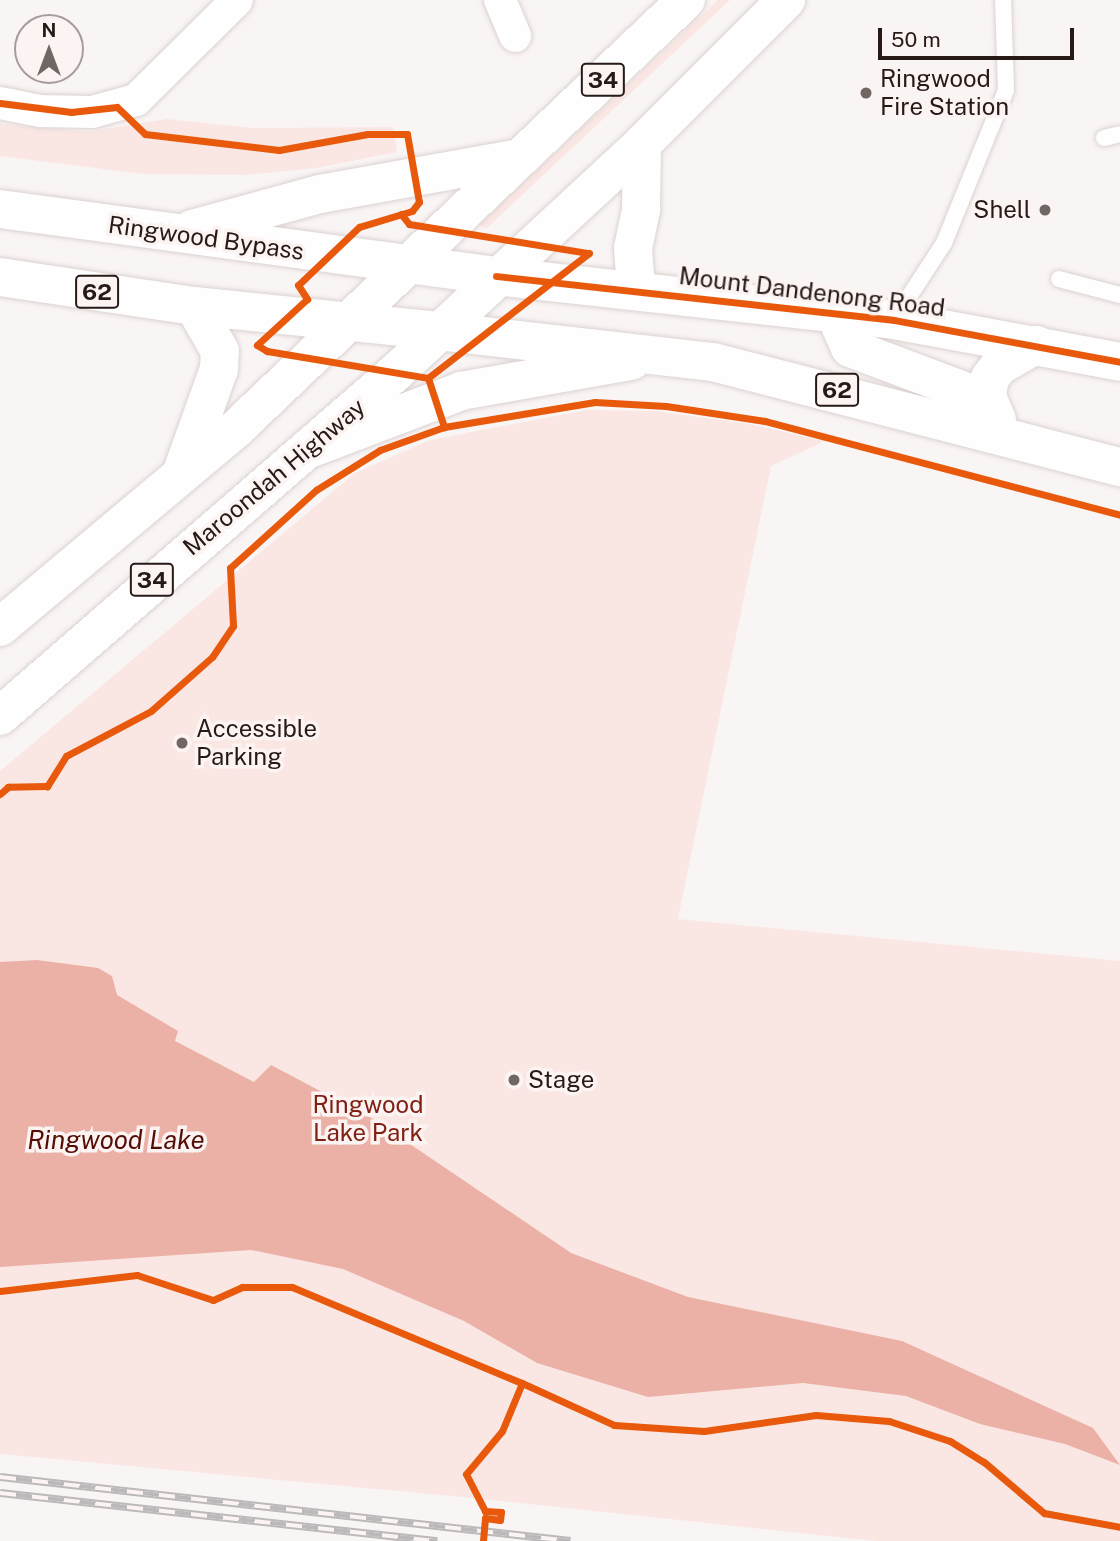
<!DOCTYPE html>
<style>
body{margin:0}
#map{position:relative;width:1120px;height:1541px;overflow:hidden;background:#faf5f5;font-family:"Public Sans",sans-serif}
div>[style]{position:absolute}
.green>*{inset:0;background:#fae7e4}
.water>*{inset:0;background:#ebb0a6}
.roads{filter:drop-shadow(0 0 2px #dbd2d0) drop-shadow(0 0 2px #dbd2d0)}
.lane>*{height:16px;margin:-8px;padding:0 8px;transform-origin:8px;border-radius:8px;background:#fefefe}
.street>*{height:32px;margin:-16px;padding:0 16px;transform-origin:16px;border-radius:16px;background:#fefefe}
.primary>*{height:38px;margin:-19px;padding:0 19px;transform-origin:19px;border-radius:19px;background:#fefefe}
.highway>*{height:38px;margin:-19px;padding:0 19px;transform-origin:19px;border-radius:19px;background:#fefefe}
.rail>*{height:8px;margin-top:-4px;transform-origin:0;background:repeating-linear-gradient(90deg,#fcf4f3 0 16px,#bbb9b9 0 32px);box-sizing:border-box;border-block:2px solid #bbb9b9}
.cycleway>*{height:7px;margin:-3.5px;padding:0 3.5px;transform-origin:3.5px;border-radius:3.5px;background:#e8590c}
.dots>*{width:19px;height:19px;translate:-50% -50%;box-sizing:border-box;border:4px solid #fcf4f3;border-radius:50%}
span{translate:-50% -50%;white-space:nowrap;text-align:center;line-height:1.15;-webkit-text-stroke:7px #fcf4f3;paint-order:stroke}
.shield-label span{padding:2px 5px;background:#fcf4f3;border:2px solid;border-radius:5px;-webkit-text-stroke-width:0}
.shield-label{font-size:23px;color:#261916;font-weight:700}
.poi-label{font-size:24px;color:#261916}
.left{translate:0 -50%;text-align:left}
.right{translate:-100% -50%;text-align:right}
.street-label{font-size:24px;color:#261916}
.park-label{font-size:24px;color:#802114}
.water-label{font-size:26px;color:#550e05;font-style:italic}
.north{position:absolute;left:14px;top:14px;width:70px;height:70px;box-sizing:border-box;background:#fcf4f3;border:2px solid #a69c9b;border-radius:50%;rotate:0deg;font-size:19px;font-weight:700;line-height:28px;text-align:center;color:#261916}
.north::after{content:'';display:block;margin:auto;width:24px;height:32px;background:#706664;clip-path:polygon(50% 0,100% 100%,50% 72%,0 100%)}
.scale{position:absolute;left:878px;top:28px;width:196px;height:32px;box-sizing:border-box;border:4px solid #261916;border-top:0;padding-left:9px;font-size:21px;line-height:24px;white-space:nowrap;color:#261916;-webkit-text-stroke:5px #fcf4f3;paint-order:stroke}
</style>
<div id="map">
<div class="green">
<div style="clip-path:polygon(718px 0,730px 0,486px 229px,479px 225px)"></div>
<div style="clip-path:polygon(167px 119px,253px 128px,393px 127px,397px 152px,317px 168px,247px 175px,143px 174px,0 156px,0 124px,87px 132px)"></div>
<div style="clip-path:polygon(587px 410px,655px 411px,750px 424px,825px 441px,771px 466px,678px 919px,1120px 961px,1120px 1541px,875px 1541px,473px 1498px,0 1454px,0 771px,355px 473px,430px 440px)"></div>
</div>
<div class="water">
<div style="clip-path:polygon(37px 960px,98px 968px,112px 976px,117px 995px,178px 1031px,175px 1041px,254px 1082px,271px 1065px,373px 1119px,571px 1253px,688px 1297px,902px 1341px,1093px 1428px,1120px 1465px,1065px 1444px,980px 1424px,906px 1396px,803px 1383px,648px 1397px,537px 1363px,464px 1321px,343px 1269px,251px 1250px,0 1267px,0 962px)"></div>
</div>
<div class="roads">
<div class="lane">
<div style="left:1104px;top:138px;width:16px;rotate:-14deg"></div>
<div style="left:1059px;top:279px;width:63px;rotate:14.7deg"></div>
<div style="left:895px;top:318px;width:90px;rotate:-56.8deg"></div>
<div style="left:944px;top:243px;width:165px;rotate:-67.9deg"></div>
<div style="left:1006px;top:90px;width:90px;rotate:-91.9deg"></div>
</div>
<div class="street">
<div style="left:500px;top:0;width:39px;rotate:67deg"></div>
<div style="left:0;top:103px;width:41px;rotate:11.3deg"></div>
<div style="left:40px;top:111px;width:52px;rotate:1.1deg"></div>
<div style="left:92px;top:112px;width:46px;rotate:-15.3deg"></div>
<div style="left:136px;top:100px;width:142px;rotate:-44.7deg"></div>
</div>
<div class="primary">
<div style="left:496px;top:276px;width:400px;rotate:6.3deg"></div>
<div style="left:894px;top:320px;width:230px;rotate:10.5deg"></div>
<div style="left:636px;top:289px;width:41px;rotate:-94.2deg"></div>
<div style="left:633px;top:248px;width:40px;rotate:-78deg"></div>
<div style="left:641px;top:209px;width:65px;rotate:-89.1deg"></div>
<div style="left:834px;top:312px;width:39px;rotate:66deg"></div>
<div style="left:850px;top:348px;width:147px;rotate:20.6deg"></div>
<div style="left:439px;top:331px;width:276px;rotate:6.5deg"></div>
<div style="left:713px;top:362px;width:420px;rotate:14.5deg"></div>
<div style="left:997px;top:420px;width:26px;rotate:-113deg"></div>
<div style="left:987px;top:396px;width:18px;rotate:-81deg"></div>
<div style="left:990px;top:378px;width:15px;rotate:-53deg"></div>
<div style="left:999px;top:366px;width:43px;rotate:-29.6deg"></div>
<div style="left:312px;top:448px;width:160px;rotate:-20.9deg"></div>
<div style="left:461px;top:391px;width:173px;rotate:-10deg"></div>
</div>
<div class="highway">
<div style="left:0;top:209px;width:501px;rotate:7.69deg"></div>
<div style="left:192px;top:229px;width:133px;rotate:-15.3deg"></div>
<div style="left:320px;top:194px;width:203px;rotate:-10.2deg"></div>
<div style="left:0;top:277px;width:196px;rotate:8.5deg"></div>
<div style="left:194px;top:306px;width:246px;rotate:5.8deg"></div>
<div style="left:183px;top:469px;width:106px;rotate:-70.2deg"></div>
<div style="left:219px;top:369px;width:18px;rotate:-87deg"></div>
<div style="left:220px;top:351px;width:52px;rotate:-120deg"></div>
<div style="left:0;top:627px;width:311px;rotate:-40deg"></div>
<div style="left:238px;top:427px;width:619px;rotate:-43.63deg"></div>
<div style="left:0;top:716px;width:523px;rotate:-40.97deg"></div>
<div style="left:395px;top:373px;width:337px;rotate:-42.8deg"></div>
<div style="left:642px;top:144px;width:204px;rotate:-45deg"></div>
</div>
</div>
<div class="rail">
<div style="left:0;top:1477px;width:574px;rotate:6.41deg"></div>
<div style="left:0;top:1493px;width:440px;rotate:6.3deg"></div>
</div>
<div class="cycleway">
<div style="left:0;top:103px;width:72px;rotate:7.2deg"></div>
<div style="left:71px;top:112px;width:46px;rotate:-6.2deg"></div>
<div style="left:117px;top:107px;width:39px;rotate:44deg"></div>
<div style="left:145px;top:134px;width:135px;rotate:6.8deg"></div>
<div style="left:279px;top:150px;width:90px;rotate:-10.2deg"></div>
<div style="left:368px;top:134px;width:39px"></div>
<div style="left:407px;top:134px;width:69px;rotate:80deg"></div>
<div style="left:419px;top:202px;width:11px;rotate:128deg"></div>
<div style="left:412px;top:211px;width:55px;rotate:163.2deg"></div>
<div style="left:359px;top:227px;width:84px;rotate:136.4deg"></div>
<div style="left:298px;top:285px;width:17px;rotate:57deg"></div>
<div style="left:307px;top:299px;width:68px;rotate:137.4deg"></div>
<div style="left:257px;top:345px;width:12px;rotate:31deg"></div>
<div style="left:267px;top:351px;width:163px;rotate:9.5deg"></div>
<div style="left:428px;top:378px;width:52px;rotate:71.9deg"></div>
<div style="left:444px;top:427px;width:68px;rotate:160.2deg"></div>
<div style="left:380px;top:450px;width:75px;rotate:148deg"></div>
<div style="left:316px;top:490px;width:116px;rotate:137.8deg"></div>
<div style="left:230px;top:568px;width:58px;rotate:87deg"></div>
<div style="left:233px;top:626px;width:37px;rotate:124deg"></div>
<div style="left:212px;top:657px;width:81px;rotate:138.5deg"></div>
<div style="left:151px;top:711px;width:96px;rotate:152.1deg"></div>
<div style="left:66px;top:756px;width:36px;rotate:122deg"></div>
<div style="left:47px;top:786px;width:39px;rotate:179deg"></div>
<div style="left:8px;top:787px;width:11px;rotate:139deg"></div>
<div style="left:401px;top:214px;width:13px;rotate:51deg"></div>
<div style="left:409px;top:224px;width:182px;rotate:9.2deg"></div>
<div style="left:589px;top:253px;width:204px;rotate:142.2deg"></div>
<div style="left:496px;top:276px;width:400px;rotate:6.3deg"></div>
<div style="left:894px;top:320px;width:230px;rotate:10.5deg"></div>
<div style="left:444px;top:427px;width:153px;rotate:-9.4deg"></div>
<div style="left:595px;top:402px;width:71px;rotate:3.2deg"></div>
<div style="left:666px;top:406px;width:100px;rotate:8.6deg"></div>
<div style="left:765px;top:421px;width:367px;rotate:14.8deg"></div>
<div style="left:0;top:1291px;width:138px;rotate:-6.7deg"></div>
<div style="left:137px;top:1275px;width:80px;rotate:18.2deg"></div>
<div style="left:213px;top:1300px;width:32px;rotate:-24deg"></div>
<div style="left:242px;top:1287px;width:50px"></div>
<div style="left:292px;top:1287px;width:249px;rotate:22.7deg"></div>
<div style="left:522px;top:1383px;width:52px;rotate:112.6deg"></div>
<div style="left:502px;top:1431px;width:56px;rotate:129.9deg"></div>
<div style="left:466px;top:1474px;width:42px;rotate:62.8deg"></div>
<div style="left:485px;top:1511px;width:16px;rotate:4deg"></div>
<div style="left:501px;top:1512px;width:8px;rotate:97deg"></div>
<div style="left:500px;top:1520px;width:15px;rotate:-172deg"></div>
<div style="left:485px;top:1518px;width:23px;rotate:95deg"></div>
<div style="left:522px;top:1383px;width:101px;rotate:24.5deg"></div>
<div style="left:614px;top:1425px;width:90px;rotate:3.8deg"></div>
<div style="left:704px;top:1431px;width:113px;rotate:-8.1deg"></div>
<div style="left:816px;top:1415px;width:73px;rotate:4.7deg"></div>
<div style="left:889px;top:1421px;width:64px;rotate:18.2deg"></div>
<div style="left:950px;top:1441px;width:40px;rotate:32deg"></div>
<div style="left:984px;top:1462px;width:79px;rotate:40.4deg"></div>
<div style="left:1044px;top:1513px;width:77px;rotate:10.4deg"></div>
</div>
<div class="dots">
<div style="left:866px;top:93px;background:#706664"></div>
<div style="left:1045px;top:210px;background:#706664"></div>
<div style="left:182px;top:743px;background:#706664"></div>
<div style="left:514px;top:1080px;background:#706664"></div>
</div>
<div class="shield-label">
<span style="left:603px;top:80px">34</span>
<span style="left:97px;top:292px">62</span>
<span style="left:837px;top:390px">62</span>
<span style="left:152px;top:580px">34</span>
</div>
<div class="poi-label">
<span class="left" style="left:880px;top:93px">Ringwood<br>Fire Station</span>
<span class="right" style="left:1031px;top:210px">Shell</span>
<span class="left" style="left:196px;top:743px">Accessible<br>Parking</span>
<span class="left" style="left:528px;top:1080px">Stage</span>
</div>
<div class="street-label">
<span style="left:206px;top:238px;rotate:8deg">Ringwood Bypass</span>
<span style="left:812px;top:292px;rotate:7deg">Mount Dandenong Road</span>
<span style="left:274px;top:477px;rotate:-40deg">Maroondah Highway</span>
</div>
<div class="park-label">
<span style="left:368px;top:1119px">Ringwood<br>Lake Park</span>
</div>
<div class="water-label">
<span style="left:116px;top:1140px">Ringwood Lake</span>
</div>
<div class="north">N</div>
<div class="scale">50 m</div>
</div>
